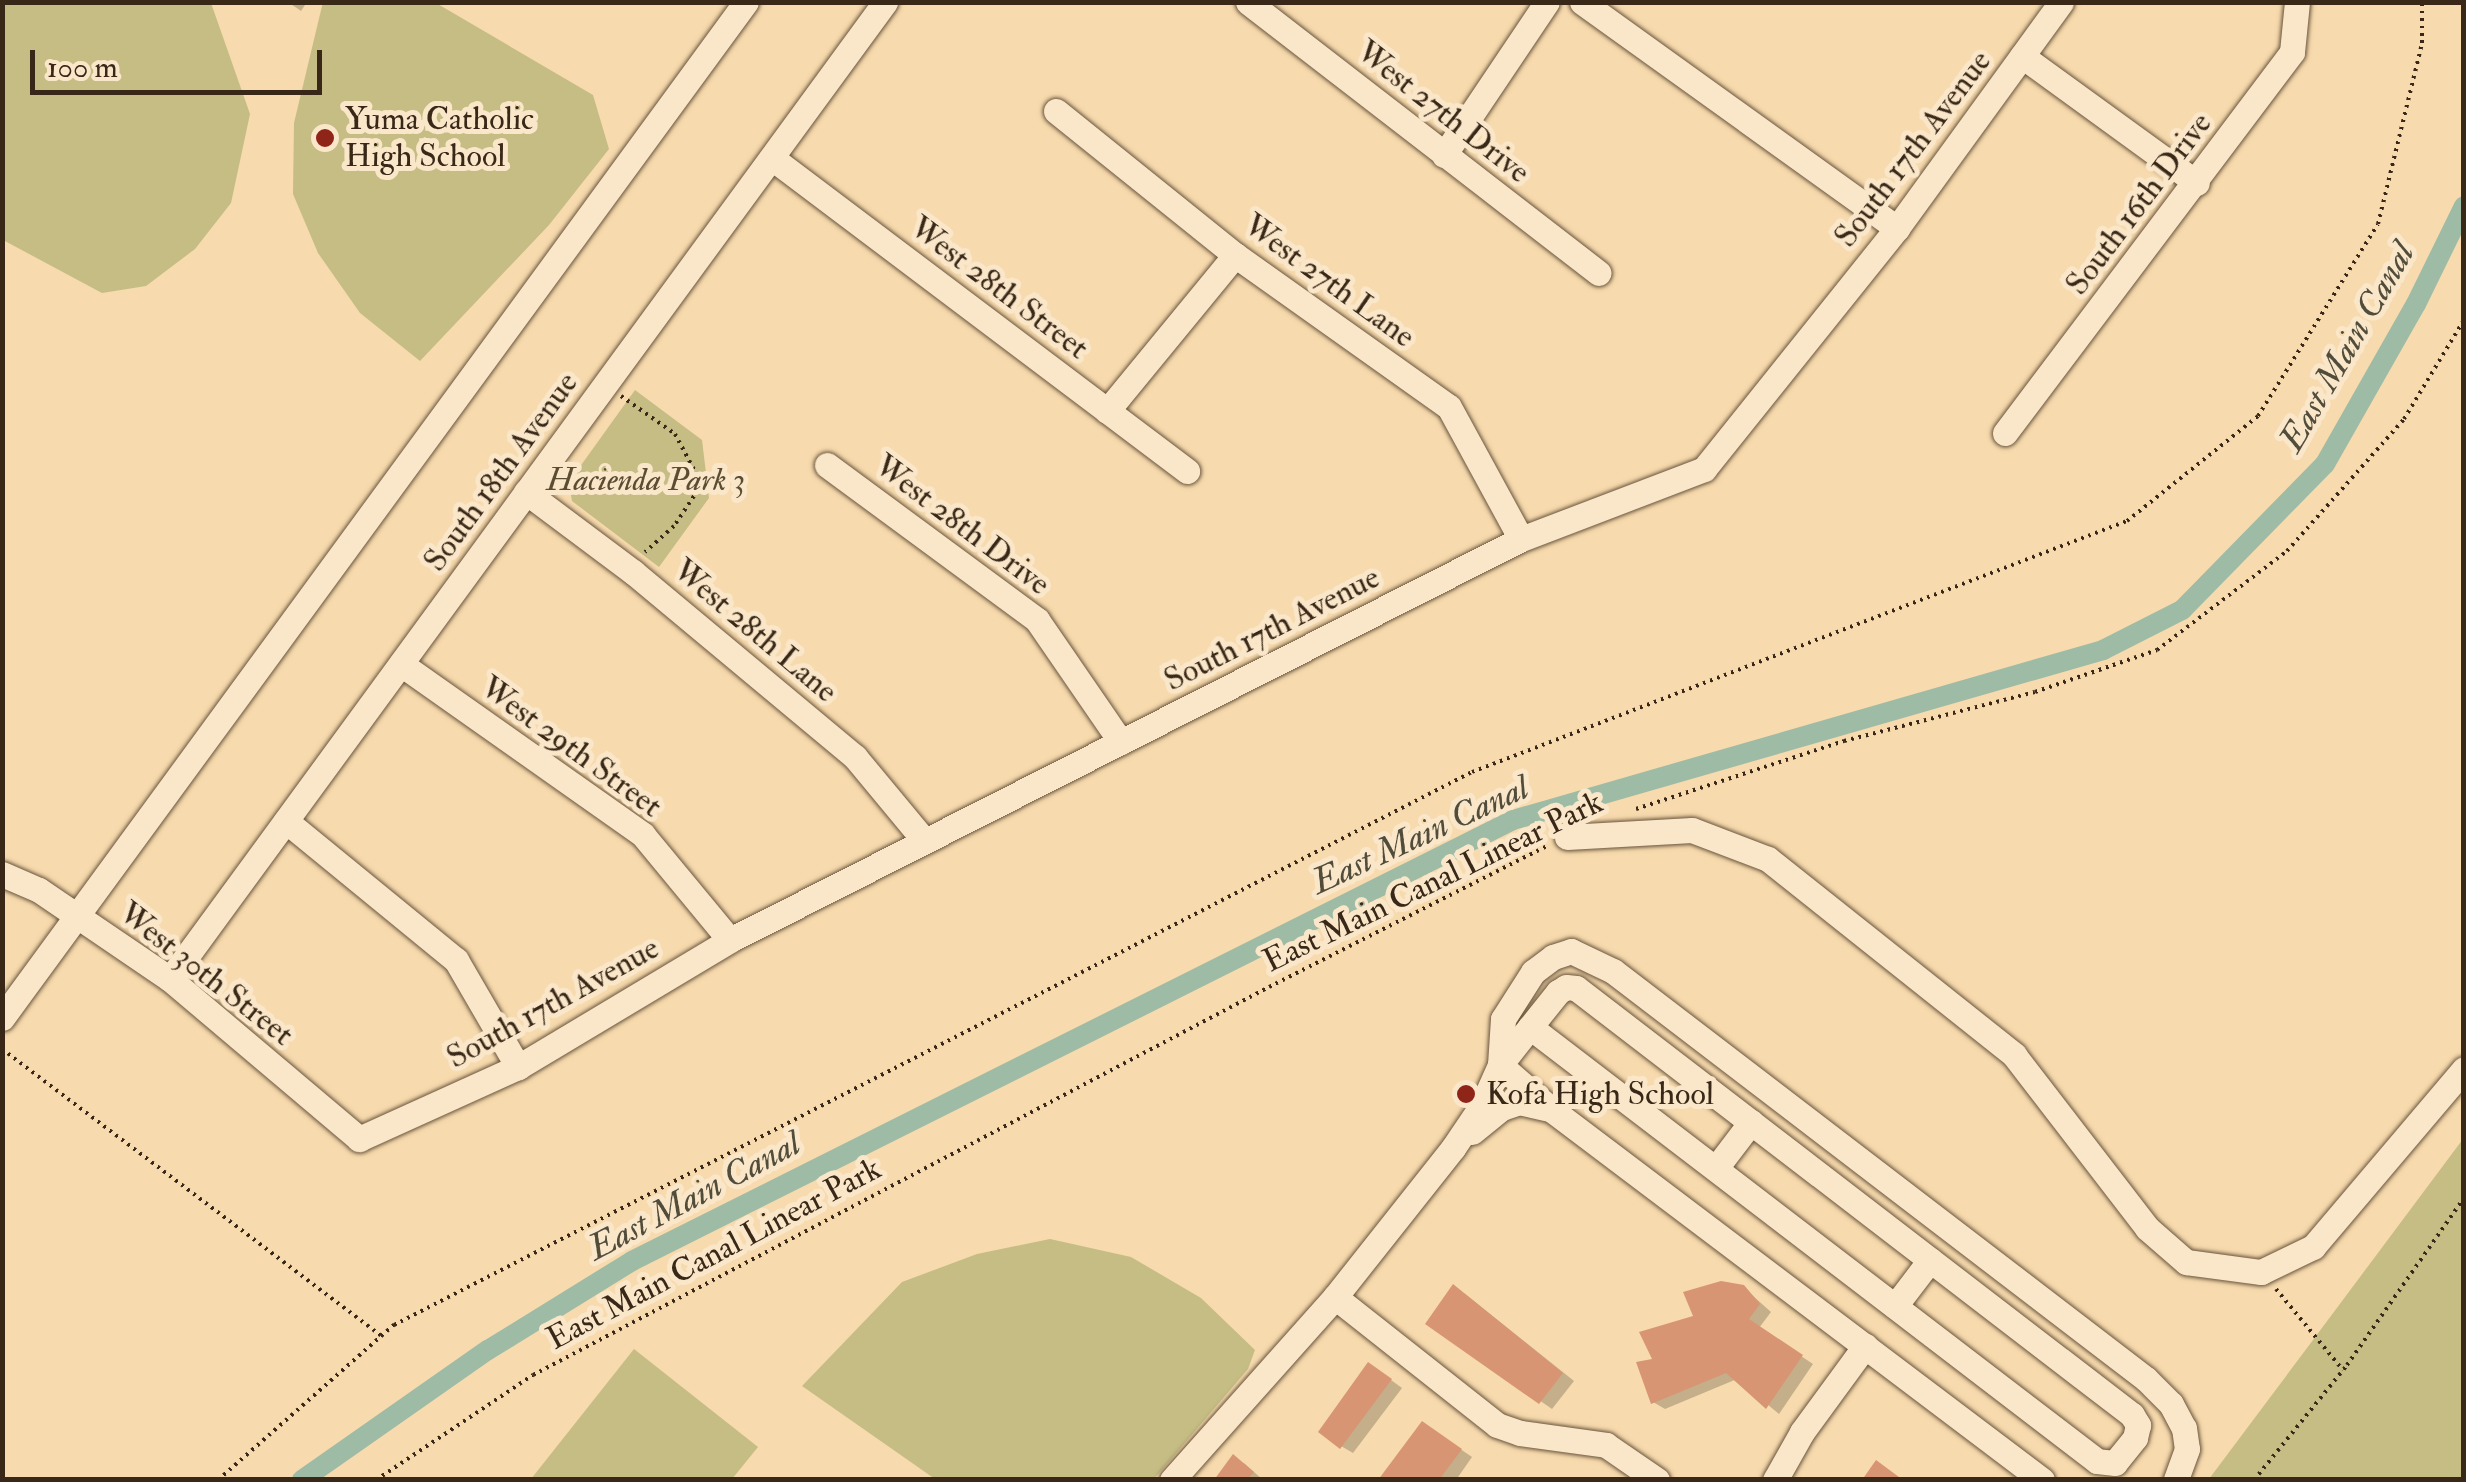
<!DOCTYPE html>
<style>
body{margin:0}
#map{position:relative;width:2466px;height:1482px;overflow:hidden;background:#f7daad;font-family:"IM FELL Double Pica",serif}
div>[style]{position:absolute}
.green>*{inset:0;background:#c5bd84}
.shadow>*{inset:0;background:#0003}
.canal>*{height:20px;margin:-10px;padding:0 10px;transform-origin:10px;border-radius:10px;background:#9ebba6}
.building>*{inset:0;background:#d79574}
.path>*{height:4px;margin-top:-2px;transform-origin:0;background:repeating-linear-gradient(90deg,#392817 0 2.5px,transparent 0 7.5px)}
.roads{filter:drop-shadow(0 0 2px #68543c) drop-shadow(0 0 2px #68543c)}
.minor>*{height:25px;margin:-12.5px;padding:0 12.5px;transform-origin:12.5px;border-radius:12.5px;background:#fae7ca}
.dots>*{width:28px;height:28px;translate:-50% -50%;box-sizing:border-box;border:5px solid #fae7ca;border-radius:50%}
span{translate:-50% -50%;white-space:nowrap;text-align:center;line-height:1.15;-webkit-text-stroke:10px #fae7ca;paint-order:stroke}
.street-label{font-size:32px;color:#392817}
.poi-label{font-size:32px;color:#392817}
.left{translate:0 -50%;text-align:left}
.park-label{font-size:32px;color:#5c4d32;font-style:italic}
.water-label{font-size:35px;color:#524d3b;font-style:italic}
.frame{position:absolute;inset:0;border:5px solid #392817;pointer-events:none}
.scale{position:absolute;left:30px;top:50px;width:292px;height:45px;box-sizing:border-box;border:5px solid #392817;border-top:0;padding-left:12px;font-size:30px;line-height:35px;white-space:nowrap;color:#392817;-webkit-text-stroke:8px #fae7ca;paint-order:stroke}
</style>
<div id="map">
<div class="green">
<div style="clip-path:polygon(323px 2px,436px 3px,593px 95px,609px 149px,549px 225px,420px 361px,360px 313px,318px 253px,293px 194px,294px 123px)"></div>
<div style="clip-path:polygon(211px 3px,250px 114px,231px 203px,195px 249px,146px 286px,102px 293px,3px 240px,3px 3px)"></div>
<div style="clip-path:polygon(635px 390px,702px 440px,709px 498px,659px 567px,572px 501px,569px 482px)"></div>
<div style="clip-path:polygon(2463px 1139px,2463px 1479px,2209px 1479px,2307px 1348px)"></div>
<div style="clip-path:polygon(1050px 1239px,1131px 1257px,1201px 1298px,1255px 1350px,1248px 1369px,1154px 1479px,935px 1479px,802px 1386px,902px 1282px,977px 1254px)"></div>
<div style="clip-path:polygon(634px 1349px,758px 1447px,732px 1479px,531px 1479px)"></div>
</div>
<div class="shadow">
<div style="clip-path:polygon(288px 2px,307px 2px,301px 11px)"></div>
<div style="clip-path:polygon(1743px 1287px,1771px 1312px,1759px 1328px,1813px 1364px,1779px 1414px,1737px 1379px,1665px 1409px,1653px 1402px,1656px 1361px,1697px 1317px)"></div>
<div style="clip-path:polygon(1465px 1294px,1574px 1381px,1552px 1409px,1428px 1323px)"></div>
<div style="clip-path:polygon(1380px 1372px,1402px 1388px,1353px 1453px,1341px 1446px)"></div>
<div style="clip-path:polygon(1434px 1431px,1472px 1457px,1456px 1480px,1381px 1480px)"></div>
<div style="clip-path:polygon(1234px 1458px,1245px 1464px,1263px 1480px,1217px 1480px)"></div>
</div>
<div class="canal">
<div style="left:302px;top:1480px;width:227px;rotate:-35deg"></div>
<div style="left:488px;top:1350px;width:169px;rotate:-31.7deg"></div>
<div style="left:632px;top:1261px;width:985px;rotate:-26.59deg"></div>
<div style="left:1513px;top:820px;width:614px;rotate:-16.07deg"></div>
<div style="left:2103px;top:650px;width:89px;rotate:-26.9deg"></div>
<div style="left:2182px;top:610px;width:204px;rotate:-45.6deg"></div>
<div style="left:2325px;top:464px;width:184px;rotate:-60.4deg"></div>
<div style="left:2416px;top:304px;width:109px;rotate:-63.9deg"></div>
</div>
<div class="building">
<div style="clip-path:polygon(1721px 1281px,1744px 1285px,1760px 1304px,1749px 1319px,1803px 1355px,1766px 1409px,1726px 1373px,1651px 1404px,1636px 1362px,1652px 1359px,1639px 1332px,1693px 1316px,1683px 1292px)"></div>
<div style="clip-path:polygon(1453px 1284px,1563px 1373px,1539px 1404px,1425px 1324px)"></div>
<div style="clip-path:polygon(1368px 1362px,1392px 1379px,1340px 1449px,1318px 1432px)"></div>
<div style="clip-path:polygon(1422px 1421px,1462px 1449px,1439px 1480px,1378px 1480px)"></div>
<div style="clip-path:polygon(1233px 1454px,1254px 1472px,1247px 1480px,1214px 1480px)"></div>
<div style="clip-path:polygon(1876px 1460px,1903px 1480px,1862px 1480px)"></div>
</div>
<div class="path">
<div style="left:621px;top:396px;width:66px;rotate:35.1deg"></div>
<div style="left:675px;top:434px;width:51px;rotate:61.9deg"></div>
<div style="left:699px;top:479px;width:11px;rotate:95deg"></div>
<div style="left:698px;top:490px;width:43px;rotate:123.7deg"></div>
<div style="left:674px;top:526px;width:39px;rotate:138deg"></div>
<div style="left:1636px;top:809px;width:219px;rotate:-18.1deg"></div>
<div style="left:1844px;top:741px;width:197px;rotate:-14.4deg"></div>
<div style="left:2035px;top:692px;width:129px;rotate:-19deg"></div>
<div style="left:2157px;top:650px;width:163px;rotate:-37.3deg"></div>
<div style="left:2287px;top:551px;width:176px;rotate:-48.4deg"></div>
<div style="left:2404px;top:419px;width:116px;rotate:-58.8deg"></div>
<div style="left:2px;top:1049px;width:475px;rotate:37.1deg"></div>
<div style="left:2276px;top:1289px;width:105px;rotate:50.4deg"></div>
<div style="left:218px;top:1480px;width:235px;rotate:-41.4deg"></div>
<div style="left:394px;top:1325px;width:1212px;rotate:-27.16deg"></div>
<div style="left:1472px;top:772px;width:701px;rotate:-20.97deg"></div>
<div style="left:2127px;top:521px;width:168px;rotate:-38.7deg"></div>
<div style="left:2258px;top:416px;width:226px;rotate:-58deg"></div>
<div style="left:2378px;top:224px;width:186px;rotate:-76.3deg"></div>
<div style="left:2422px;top:43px;width:41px;rotate:-90deg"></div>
<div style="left:376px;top:1480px;width:189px;rotate:-33.8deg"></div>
<div style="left:533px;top:1375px;width:832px;rotate:-27.8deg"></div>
<div style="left:1269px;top:987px;width:314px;rotate:-26.9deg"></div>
<div style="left:2254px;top:1480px;width:148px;rotate:-51deg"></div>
<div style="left:2347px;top:1365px;width:204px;rotate:-55deg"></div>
</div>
<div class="roads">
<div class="minor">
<div style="left:1248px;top:2px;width:443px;rotate:37.7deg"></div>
<div style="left:1582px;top:2px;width:388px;rotate:35.7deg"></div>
<div style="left:2022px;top:56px;width:216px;rotate:36deg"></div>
<div style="left:1056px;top:111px;width:230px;rotate:38.8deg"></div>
<div style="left:1235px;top:255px;width:262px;rotate:35.4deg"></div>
<div style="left:1449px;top:407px;width:150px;rotate:61.4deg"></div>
<div style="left:1444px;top:155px;width:184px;rotate:-56.1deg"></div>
<div style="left:772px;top:158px;width:520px;rotate:37.02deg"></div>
<div style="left:1107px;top:411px;width:202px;rotate:-50.6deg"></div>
<div style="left:2005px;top:433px;width:477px;rotate:-53deg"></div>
<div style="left:2292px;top:52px;width:50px;rotate:-84.3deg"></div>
<div style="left:827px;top:465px;width:261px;rotate:36.4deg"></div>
<div style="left:1037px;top:620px;width:148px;rotate:55.5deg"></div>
<div style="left:526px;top:492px;width:134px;rotate:36.8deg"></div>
<div style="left:633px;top:572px;width:289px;rotate:39.8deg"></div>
<div style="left:855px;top:757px;width:107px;rotate:50.3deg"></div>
<div style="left:401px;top:664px;width:296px;rotate:35.2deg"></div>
<div style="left:643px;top:835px;width:136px;rotate:50.4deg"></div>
<div style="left:286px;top:821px;width:220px;rotate:39.3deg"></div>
<div style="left:456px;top:960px;width:124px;rotate:59.9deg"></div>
<div style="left:1567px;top:837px;width:125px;rotate:-3.2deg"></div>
<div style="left:1692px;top:830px;width:81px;rotate:20.9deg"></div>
<div style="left:1768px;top:859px;width:315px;rotate:38.5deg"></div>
<div style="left:2014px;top:1055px;width:218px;rotate:52.4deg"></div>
<div style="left:2147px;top:1228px;width:52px;rotate:41.1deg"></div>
<div style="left:2186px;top:1262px;width:76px;rotate:7.6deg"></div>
<div style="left:2261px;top:1272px;width:58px;rotate:-25.7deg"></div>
<div style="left:2313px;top:1247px;width:233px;rotate:-49.7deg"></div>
<div style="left:2px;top:874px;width:40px;rotate:23.4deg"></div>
<div style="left:39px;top:890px;width:158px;rotate:34.2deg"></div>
<div style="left:170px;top:979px;width:248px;rotate:40.2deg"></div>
<div style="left:359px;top:1139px;width:175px;rotate:-24.4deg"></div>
<div style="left:518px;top:1067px;width:247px;rotate:-30.9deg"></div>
<div style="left:730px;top:940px;width:887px;rotate:-26.88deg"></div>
<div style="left:1521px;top:539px;width:196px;rotate:-20.9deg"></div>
<div style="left:1704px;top:469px;width:309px;rotate:-51.3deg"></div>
<div style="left:1897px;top:228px;width:279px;rotate:-54deg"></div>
<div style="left:170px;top:979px;width:1211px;rotate:-53.8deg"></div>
<div style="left:2px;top:1018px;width:1259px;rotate:-53.79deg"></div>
<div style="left:1500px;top:1065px;width:46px;rotate:-86.3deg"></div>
<div style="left:1503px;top:1019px;width:56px;rotate:-57.4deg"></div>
<div style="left:1533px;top:972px;width:25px;rotate:-37deg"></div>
<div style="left:1553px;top:957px;width:19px;rotate:-18deg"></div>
<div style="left:1571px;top:951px;width:47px;rotate:25.5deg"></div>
<div style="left:1613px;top:971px;width:671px;rotate:37.43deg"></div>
<div style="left:2146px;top:1379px;width:35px;rotate:45deg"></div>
<div style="left:2171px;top:1404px;width:27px;rotate:62deg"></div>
<div style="left:2184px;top:1428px;width:21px;rotate:82deg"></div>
<div style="left:2187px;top:1449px;width:33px;rotate:110deg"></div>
<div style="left:1500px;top:1065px;width:69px;rotate:40.9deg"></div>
<div style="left:1552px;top:1110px;width:614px;rotate:37.06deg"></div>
<div style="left:1472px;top:1132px;width:38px;rotate:-39deg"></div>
<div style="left:1502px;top:1108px;width:18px;rotate:-19deg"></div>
<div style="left:1519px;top:1102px;width:28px;rotate:13deg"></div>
<div style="left:1716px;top:1168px;width:58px;rotate:-52.7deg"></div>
<div style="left:1335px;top:1297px;width:206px;rotate:38.3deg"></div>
<div style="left:1497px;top:1425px;width:24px;rotate:19deg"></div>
<div style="left:1520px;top:1433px;width:87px;rotate:7.9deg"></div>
<div style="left:1606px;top:1445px;width:62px;rotate:34.5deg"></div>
<div style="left:1895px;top:1306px;width:58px;rotate:-52.7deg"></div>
<div style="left:1172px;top:1480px;width:245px;rotate:-48.3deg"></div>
<div style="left:1335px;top:1297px;width:190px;rotate:-51.6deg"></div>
<div style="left:1453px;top:1148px;width:52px;rotate:-56deg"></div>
<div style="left:1482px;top:1105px;width:44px;rotate:-65.8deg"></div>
<div style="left:1500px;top:1065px;width:48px;rotate:-51.7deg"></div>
<div style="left:1530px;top:1027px;width:45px;rotate:-51.3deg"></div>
<div style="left:1558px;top:992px;width:9px;rotate:-32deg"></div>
<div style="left:1566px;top:987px;width:10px;rotate:6deg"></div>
<div style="left:1576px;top:988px;width:701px;rotate:37.52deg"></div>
<div style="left:2132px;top:1415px;width:12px;rotate:59deg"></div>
<div style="left:2138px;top:1425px;width:13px;rotate:103deg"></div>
<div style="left:2135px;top:1438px;width:32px;rotate:129deg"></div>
<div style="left:2115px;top:1463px;width:18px;rotate:-174deg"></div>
<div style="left:2097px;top:1461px;width:714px;rotate:-142.57deg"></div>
<div style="left:1775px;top:1480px;width:55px;rotate:-60.6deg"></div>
<div style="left:1802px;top:1432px;width:107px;rotate:-53.8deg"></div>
</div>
</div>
<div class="dots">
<div style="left:325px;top:138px;background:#8f2418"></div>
<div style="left:1466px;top:1094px;background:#8f2418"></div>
</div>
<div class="street-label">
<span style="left:1443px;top:112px;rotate:38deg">West 27th Drive</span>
<span style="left:1913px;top:149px;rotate:-53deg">South 17th Avenue</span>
<span style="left:2139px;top:204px;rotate:-53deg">South 16th Drive</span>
<span style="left:1329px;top:281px;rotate:36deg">West 27th Lane</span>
<span style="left:999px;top:288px;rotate:37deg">West 28th Street</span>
<span style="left:501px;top:472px;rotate:-54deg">South 18th Avenue</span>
<span style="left:962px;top:525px;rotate:37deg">West 28th Drive</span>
<span style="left:1272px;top:629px;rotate:-27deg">South 17th Avenue</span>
<span style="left:755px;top:631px;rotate:40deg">West 28th Lane</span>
<span style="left:571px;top:747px;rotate:36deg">West 29th Street</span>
<span style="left:1433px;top:882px;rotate:-26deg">East Main Canal Linear Park</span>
<span style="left:206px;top:974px;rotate:38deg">West 30th Street</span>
<span style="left:553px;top:1003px;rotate:-29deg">South 17th Avenue</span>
<span style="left:714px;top:1254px;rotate:-28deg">East Main Canal Linear Park</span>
</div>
<div class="poi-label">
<span class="left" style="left:345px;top:138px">Yuma Catholic<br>High School</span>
<span class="left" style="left:1486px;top:1094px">Kofa High School</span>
</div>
<div class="park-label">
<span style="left:646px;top:480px">Hacienda Park 3</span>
</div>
<div class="water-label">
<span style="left:2347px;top:347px;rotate:-60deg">East Main Canal</span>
<span style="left:1420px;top:835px;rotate:-25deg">East Main Canal</span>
<span style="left:694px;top:1196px;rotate:-28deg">East Main Canal</span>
</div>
<div class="frame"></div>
<div class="scale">100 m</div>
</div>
